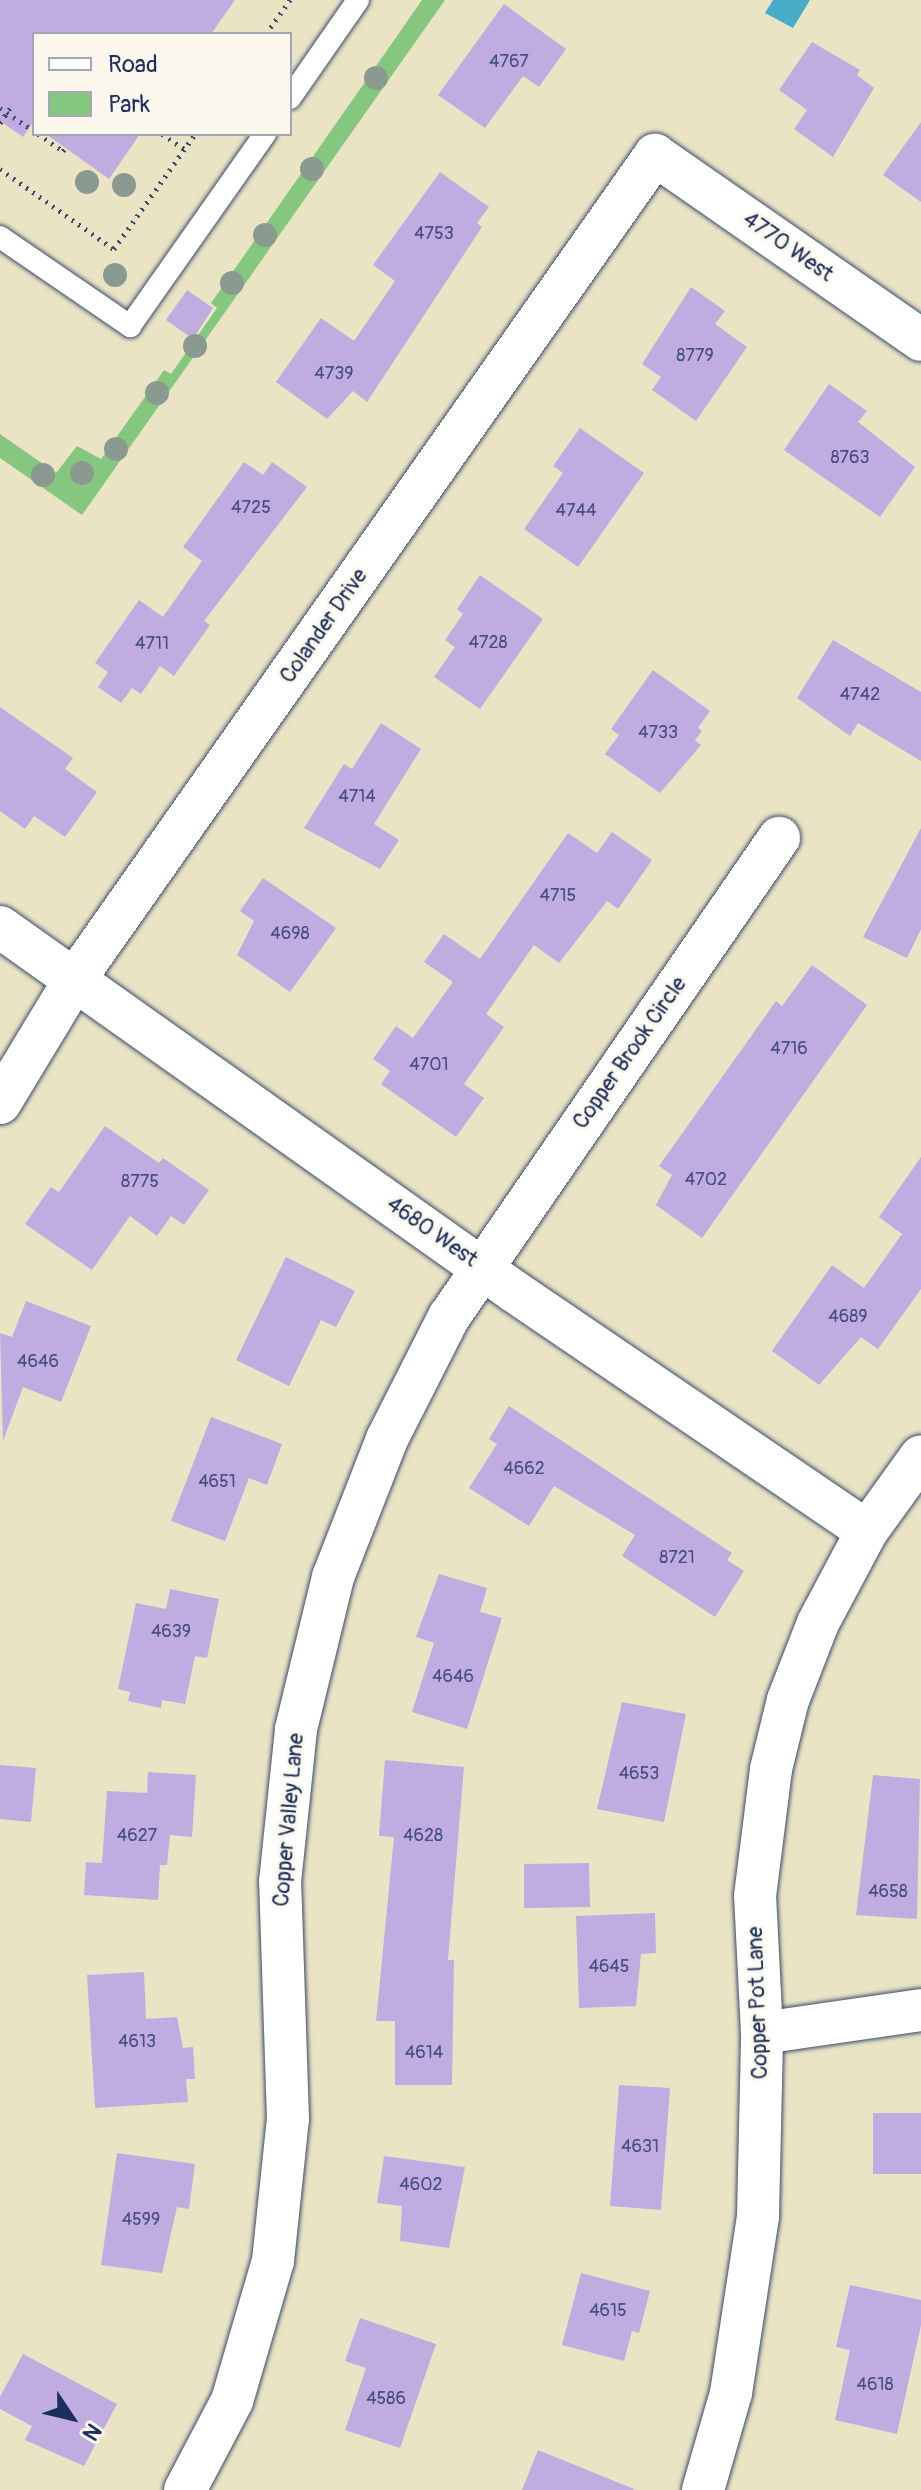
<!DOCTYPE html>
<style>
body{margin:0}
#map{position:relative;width:921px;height:2490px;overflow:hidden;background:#eae4c4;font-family:Pangolin,sans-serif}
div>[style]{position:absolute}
.green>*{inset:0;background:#86c77f}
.water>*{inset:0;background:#47acc7}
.building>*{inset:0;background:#c1ace1}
.path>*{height:5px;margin-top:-2.5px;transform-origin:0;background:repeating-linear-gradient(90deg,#3a4a6d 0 2px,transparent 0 8px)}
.roads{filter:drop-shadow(0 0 2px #3a4a6d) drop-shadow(0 0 2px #3a4a6d)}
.lane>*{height:22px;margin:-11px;padding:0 11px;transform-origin:11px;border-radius:11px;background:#fff}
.street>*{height:42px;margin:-21px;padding:0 21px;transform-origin:21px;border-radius:21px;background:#fff}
.trees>*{width:24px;height:24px;margin:-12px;border-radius:50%;background:#8a9a91}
span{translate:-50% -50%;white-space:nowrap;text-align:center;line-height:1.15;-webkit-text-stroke:6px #fbf7ec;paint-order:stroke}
.number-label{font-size:18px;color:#444e7f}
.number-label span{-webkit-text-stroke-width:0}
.street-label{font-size:22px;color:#1b2f5e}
.legend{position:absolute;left:32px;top:32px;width:260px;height:104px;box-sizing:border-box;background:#fbf7ec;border:2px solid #a1a7b3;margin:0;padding:10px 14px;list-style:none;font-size:24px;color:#1b2f5e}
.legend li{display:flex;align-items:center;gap:16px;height:40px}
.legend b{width:40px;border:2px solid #a1a7b3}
.north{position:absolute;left:32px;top:2378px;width:80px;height:80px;-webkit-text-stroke:6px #fbf7ec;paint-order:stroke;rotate:125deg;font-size:22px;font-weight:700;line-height:32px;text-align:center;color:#1b2f5e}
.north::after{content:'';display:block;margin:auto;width:28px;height:36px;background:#1b2f5e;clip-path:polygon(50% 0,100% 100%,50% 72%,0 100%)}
</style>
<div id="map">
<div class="green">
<div style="clip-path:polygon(422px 0,445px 0,82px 515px,0 458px,0 434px,56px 473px,77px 446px,101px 459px,164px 370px,171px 374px,217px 308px,211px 303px)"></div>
</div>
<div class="water">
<div style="clip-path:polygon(773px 0,810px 0,793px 28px,765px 13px)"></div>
</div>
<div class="building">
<div style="clip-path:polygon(0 0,235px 0,211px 34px,34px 34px,34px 121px,23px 137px,0 121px)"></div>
<div style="clip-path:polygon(504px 4px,566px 49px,539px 87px,523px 76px,485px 128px,438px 95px)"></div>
<div style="clip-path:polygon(812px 42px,860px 70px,857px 75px,874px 88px,833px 157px,794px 129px,807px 110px,779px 90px)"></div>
<div style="clip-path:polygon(921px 122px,921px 202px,883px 175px)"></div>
<div style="clip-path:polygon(46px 134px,140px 134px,109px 179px)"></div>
<div style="clip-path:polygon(440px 172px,489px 207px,477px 223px,482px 227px,367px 402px,353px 391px,327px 419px,276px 382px,321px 318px,354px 341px,395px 281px,373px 265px)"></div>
<div style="clip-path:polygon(691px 287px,725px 311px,715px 324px,747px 347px,696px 421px,652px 390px,661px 377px,642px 364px)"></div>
<div style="clip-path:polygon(187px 290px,213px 308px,193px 339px,166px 320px)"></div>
<div style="clip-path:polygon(829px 384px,867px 411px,858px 422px,915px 467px,880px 517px,784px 450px)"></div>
<div style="clip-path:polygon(580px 428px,644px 473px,578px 567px,524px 529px,563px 473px,553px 466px)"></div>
<div style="clip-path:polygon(244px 462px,263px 475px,272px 462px,307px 487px,204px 621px,210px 625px,174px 676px,160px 666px,141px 694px,132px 688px,121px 703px,98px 687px,108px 672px,95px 663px,139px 600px,163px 617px,202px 561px,183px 547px)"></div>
<div style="clip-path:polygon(480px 575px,543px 619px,480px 709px,434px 677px,455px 647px,445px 640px,463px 614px,457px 609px)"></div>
<div style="clip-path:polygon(833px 640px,921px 692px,921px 761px,858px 723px,850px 736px,797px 698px)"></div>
<div style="clip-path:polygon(653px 670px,710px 711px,698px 728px,702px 731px,695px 740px,701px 745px,660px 793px,605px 754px,619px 735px,611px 729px)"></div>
<div style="clip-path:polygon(0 707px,73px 758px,65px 769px,97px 792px,65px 837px,34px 816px,25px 829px,0 811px)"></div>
<div style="clip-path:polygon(381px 723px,421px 749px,374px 824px,399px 840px,380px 869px,304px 828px,344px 764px,352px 769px)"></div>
<div style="clip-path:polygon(921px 828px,921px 929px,907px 958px,863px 937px)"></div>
<div style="clip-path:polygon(612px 832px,652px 860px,618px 909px,607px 901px,559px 963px,534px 945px,486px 1014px,504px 1027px,464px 1084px,484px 1098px,456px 1137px,381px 1084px,390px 1071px,373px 1059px,396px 1026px,413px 1038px,453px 982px,424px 962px,444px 934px,480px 959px,568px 833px,597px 853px)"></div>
<div style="clip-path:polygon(263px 878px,336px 928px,290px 992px,237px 955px,254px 921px,240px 911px)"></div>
<div style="clip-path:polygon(812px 965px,867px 1005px,702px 1238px,656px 1205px,672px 1175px,659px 1166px,776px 1001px,782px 1006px)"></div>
<div style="clip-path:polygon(105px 1126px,159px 1163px,163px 1158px,209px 1190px,184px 1225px,171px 1216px,157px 1236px,130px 1216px,92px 1270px,25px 1224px,51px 1187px,59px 1192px)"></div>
<div style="clip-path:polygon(921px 1157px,921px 1289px,878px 1349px,861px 1337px,819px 1385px,772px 1351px,832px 1265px,864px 1288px,902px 1234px,879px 1217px)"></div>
<div style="clip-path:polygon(286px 1257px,355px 1291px,336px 1327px,321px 1320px,289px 1386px,236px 1360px)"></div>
<div style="clip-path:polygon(26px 1301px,91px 1326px,61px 1402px,23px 1387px,3px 1441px,0 1333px,12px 1337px)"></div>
<div style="clip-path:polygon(509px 1406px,732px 1553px,727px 1560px,744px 1571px,715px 1617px,622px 1556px,635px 1535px,554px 1486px,529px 1526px,469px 1488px,497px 1444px,489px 1439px)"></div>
<div style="clip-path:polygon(211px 1417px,282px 1444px,267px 1485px,249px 1478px,225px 1541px,171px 1521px)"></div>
<div style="clip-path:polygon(439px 1574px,487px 1588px,480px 1612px,502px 1618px,467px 1729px,412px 1712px,434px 1643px,416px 1637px)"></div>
<div style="clip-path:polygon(170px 1589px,219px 1599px,207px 1658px,195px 1656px,185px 1704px,162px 1700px,161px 1708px,128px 1701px,130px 1692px,118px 1689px,136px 1603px,166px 1609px)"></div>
<div style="clip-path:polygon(622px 1702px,686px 1714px,664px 1822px,597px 1809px)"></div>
<div style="clip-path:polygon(385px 1760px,464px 1767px,448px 1960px,454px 1960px,452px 2085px,395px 2085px,395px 2021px,376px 2021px,394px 1837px,379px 1836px)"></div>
<div style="clip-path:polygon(0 1765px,36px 1768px,31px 1822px,0 1819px)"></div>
<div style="clip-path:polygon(148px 1772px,196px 1775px,192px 1837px,170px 1835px,167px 1865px,160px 1865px,158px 1900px,84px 1895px,86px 1862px,102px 1863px,107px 1791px,147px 1793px)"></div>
<div style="clip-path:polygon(873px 1775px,920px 1779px,917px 1919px,856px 1915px)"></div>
<div style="clip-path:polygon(589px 1863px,590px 1907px,524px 1908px,524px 1864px)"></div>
<div style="clip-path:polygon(655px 1913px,656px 1953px,641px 1954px,636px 2006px,579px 2008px,576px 1916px)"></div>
<div style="clip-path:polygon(144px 1972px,146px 2019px,177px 2017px,183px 2048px,193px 2047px,195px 2079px,186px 2079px,188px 2102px,95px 2108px,87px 1975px)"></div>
<div style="clip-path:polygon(619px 2085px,670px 2088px,661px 2210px,610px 2206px)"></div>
<div style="clip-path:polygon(873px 2113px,921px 2113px,921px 2174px,873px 2174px)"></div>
<div style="clip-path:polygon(117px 2153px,195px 2164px,189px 2209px,177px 2207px,162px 2273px,101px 2265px)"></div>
<div style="clip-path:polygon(384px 2156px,465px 2167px,449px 2248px,400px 2241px,402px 2206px,377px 2203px)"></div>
<div style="clip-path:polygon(581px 2273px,650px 2291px,639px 2333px,632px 2331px,624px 2361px,562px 2345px)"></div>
<div style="clip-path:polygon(850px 2285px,921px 2300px,921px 2325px,897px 2434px,835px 2420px,850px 2350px,836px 2347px)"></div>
<div style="clip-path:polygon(360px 2318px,436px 2344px,400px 2448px,345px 2430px,366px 2368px,345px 2361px)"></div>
<div style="clip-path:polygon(23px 2354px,117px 2404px,84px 2466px,25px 2440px,32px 2426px,0 2409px,0 2397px)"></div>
<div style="clip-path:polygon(538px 2450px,634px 2489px,633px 2490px,522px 2490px)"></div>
</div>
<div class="path">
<div style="left:266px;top:34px;width:42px;rotate:-54.8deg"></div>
<div style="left:0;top:108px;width:41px;rotate:34.1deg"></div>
<div style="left:0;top:123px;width:18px;rotate:-56deg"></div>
<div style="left:38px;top:134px;width:30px;rotate:34deg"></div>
<div style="left:63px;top:151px;width:4px;rotate:-56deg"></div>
<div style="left:162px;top:134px;width:27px;rotate:34deg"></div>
<div style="left:0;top:169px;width:139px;rotate:35.1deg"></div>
<div style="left:114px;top:249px;width:141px;rotate:-54.8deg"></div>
</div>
<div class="roads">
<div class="lane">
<div style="left:290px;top:98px;width:119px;rotate:-55.2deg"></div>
<div style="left:0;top:237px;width:158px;rotate:34.4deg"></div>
<div style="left:130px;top:326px;width:235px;rotate:-54.9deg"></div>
</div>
<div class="street">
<div style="left:0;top:927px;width:631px;rotate:35.33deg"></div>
<div style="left:515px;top:1292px;width:425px;rotate:34.2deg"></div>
<div style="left:0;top:1103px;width:145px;rotate:-58.8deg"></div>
<div style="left:75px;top:979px;width:1008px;rotate:-54.86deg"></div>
<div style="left:655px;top:155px;width:324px;rotate:34.8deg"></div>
<div style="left:762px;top:2033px;width:161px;rotate:-8.2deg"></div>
<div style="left:185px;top:2490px;width:101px;rotate:-62.2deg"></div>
<div style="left:232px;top:2401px;width:146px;rotate:-73.7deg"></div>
<div style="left:273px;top:2261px;width:143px;rotate:-84deg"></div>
<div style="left:288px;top:2119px;width:237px;rotate:-91.9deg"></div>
<div style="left:280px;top:1882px;width:154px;rotate:-84deg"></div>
<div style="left:296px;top:1729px;width:156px;rotate:-76.3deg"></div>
<div style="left:333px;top:1577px;width:148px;rotate:-68.6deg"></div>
<div style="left:387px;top:1439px;width:137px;rotate:-63.1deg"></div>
<div style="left:449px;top:1317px;width:582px;rotate:-55.44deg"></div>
<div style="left:703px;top:2490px;width:101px;rotate:-73.9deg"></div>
<div style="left:731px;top:2393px;width:179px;rotate:-81.3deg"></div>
<div style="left:758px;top:2216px;width:183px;rotate:-88.7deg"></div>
<div style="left:762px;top:2033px;width:137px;rotate:-92.9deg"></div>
<div style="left:755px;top:1896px;width:128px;rotate:-82.8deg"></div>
<div style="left:771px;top:1769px;width:71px;rotate:-76.2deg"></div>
<div style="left:788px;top:1700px;width:83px;rotate:-68.7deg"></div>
<div style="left:818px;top:1623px;width:104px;rotate:-62deg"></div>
<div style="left:867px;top:1531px;width:92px;rotate:-54.2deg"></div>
</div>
</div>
<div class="trees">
<div style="left:376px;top:78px"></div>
<div style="left:312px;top:169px"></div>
<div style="left:87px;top:182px"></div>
<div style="left:124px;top:185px"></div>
<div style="left:265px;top:235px"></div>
<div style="left:115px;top:275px"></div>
<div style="left:232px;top:283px"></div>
<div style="left:195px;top:346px"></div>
<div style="left:157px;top:393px"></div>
<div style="left:116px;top:449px"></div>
<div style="left:82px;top:473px"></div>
<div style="left:43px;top:475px"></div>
</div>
<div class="number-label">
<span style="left:509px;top:62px">4767</span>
<span style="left:434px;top:234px">4753</span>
<span style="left:695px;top:356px">8779</span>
<span style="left:334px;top:374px">4739</span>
<span style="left:850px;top:458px">8763</span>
<span style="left:251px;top:508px">4725</span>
<span style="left:576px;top:511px">4744</span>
<span style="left:488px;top:643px">4728</span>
<span style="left:152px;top:644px">4711</span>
<span style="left:860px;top:695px">4742</span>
<span style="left:658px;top:733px">4733</span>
<span style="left:357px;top:797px">4714</span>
<span style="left:558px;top:896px">4715</span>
<span style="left:290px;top:934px">4698</span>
<span style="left:789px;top:1049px">4716</span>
<span style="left:429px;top:1065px">4701</span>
<span style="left:706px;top:1180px">4702</span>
<span style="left:140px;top:1182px">8775</span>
<span style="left:848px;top:1317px">4689</span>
<span style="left:38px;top:1362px">4646</span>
<span style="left:524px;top:1469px">4662</span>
<span style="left:217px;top:1482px">4651</span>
<span style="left:677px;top:1558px">8721</span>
<span style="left:171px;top:1632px">4639</span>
<span style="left:453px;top:1677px">4646</span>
<span style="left:639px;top:1774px">4653</span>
<span style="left:137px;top:1836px">4627</span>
<span style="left:423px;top:1836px">4628</span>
<span style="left:888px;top:1892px">4658</span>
<span style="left:609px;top:1967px">4645</span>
<span style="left:137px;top:2042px">4613</span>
<span style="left:424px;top:2053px">4614</span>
<span style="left:640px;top:2147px">4631</span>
<span style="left:421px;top:2185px">4602</span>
<span style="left:141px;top:2220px">4599</span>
<span style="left:608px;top:2311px">4615</span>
<span style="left:875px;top:2385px">4618</span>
<span style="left:386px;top:2399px">4586</span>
</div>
<div class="street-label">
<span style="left:788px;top:247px;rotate:35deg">4770 West</span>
<span style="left:324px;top:626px;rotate:-55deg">Colander Drive</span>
<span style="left:630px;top:1053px;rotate:-55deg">Copper Brook Circle</span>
<span style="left:432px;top:1232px;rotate:35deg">4680 West</span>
<span style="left:289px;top:1820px;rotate:-85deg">Copper Valley Lane</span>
<span style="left:758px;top:2003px;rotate:-92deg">Copper Pot Lane</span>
</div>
<ul class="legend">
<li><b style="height:10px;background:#fff"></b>Road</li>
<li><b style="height:22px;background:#86c77f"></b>Park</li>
</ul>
<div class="north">N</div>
</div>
